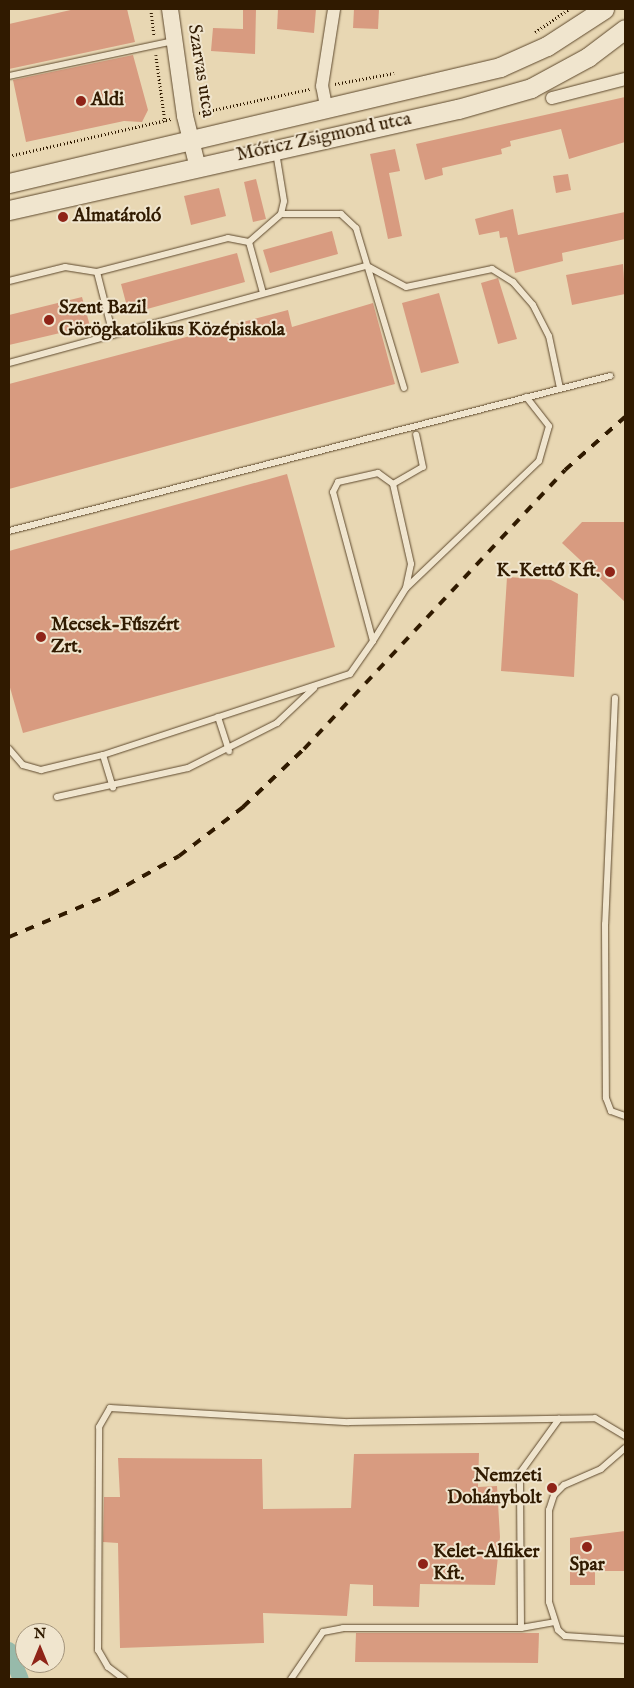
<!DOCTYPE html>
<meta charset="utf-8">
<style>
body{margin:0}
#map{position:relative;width:634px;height:1688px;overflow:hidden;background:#e8d7b3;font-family:"IM FELL English",serif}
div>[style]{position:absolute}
.canal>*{height:16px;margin:-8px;padding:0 8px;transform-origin:8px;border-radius:8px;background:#97baaa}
.building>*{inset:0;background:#d89b80}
.path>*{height:2.5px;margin-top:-1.25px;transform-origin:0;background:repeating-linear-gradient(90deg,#301a00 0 1px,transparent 0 3.5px)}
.roads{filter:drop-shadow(0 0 1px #5e492d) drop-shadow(0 0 1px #5e492d)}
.service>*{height:6px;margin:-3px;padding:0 3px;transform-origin:3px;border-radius:3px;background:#f0e5ce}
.minor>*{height:12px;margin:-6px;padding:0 6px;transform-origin:6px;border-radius:6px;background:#f0e5ce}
.tertiary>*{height:16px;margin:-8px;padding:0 8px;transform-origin:8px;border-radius:8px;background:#f0e5ce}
.secondary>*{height:19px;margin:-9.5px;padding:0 9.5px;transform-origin:9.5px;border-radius:9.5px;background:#f0e5ce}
.rail>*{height:4px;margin-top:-2px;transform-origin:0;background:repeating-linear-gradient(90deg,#301a00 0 9px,transparent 0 18px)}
.dots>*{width:14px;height:14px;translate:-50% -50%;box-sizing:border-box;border:2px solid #f0e5ce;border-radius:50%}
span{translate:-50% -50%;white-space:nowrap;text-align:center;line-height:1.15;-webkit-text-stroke:4px #f0e5ce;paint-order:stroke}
.street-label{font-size:19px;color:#301a00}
.poi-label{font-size:19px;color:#301a00;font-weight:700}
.left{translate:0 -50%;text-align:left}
.right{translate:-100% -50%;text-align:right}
.frame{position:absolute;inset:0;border:10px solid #301a00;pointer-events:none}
.north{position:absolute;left:15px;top:1623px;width:50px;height:50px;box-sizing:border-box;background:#f0e5ce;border:1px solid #a3947c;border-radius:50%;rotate:0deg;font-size:14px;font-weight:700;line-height:20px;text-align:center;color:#301a00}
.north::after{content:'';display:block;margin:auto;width:18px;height:22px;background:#8f2418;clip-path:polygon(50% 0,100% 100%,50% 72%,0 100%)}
</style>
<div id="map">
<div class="canal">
<div style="left:9px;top:1650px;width:31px;rotate:68deg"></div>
</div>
<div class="building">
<div style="clip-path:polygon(75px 9px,127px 9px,135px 42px,9px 69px,9px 24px)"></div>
<div style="clip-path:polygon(243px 9px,256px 9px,255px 54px,211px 51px,213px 28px,243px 29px)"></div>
<div style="clip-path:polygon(278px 9px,316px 9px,314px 33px,277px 29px)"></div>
<div style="clip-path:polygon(354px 9px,379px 9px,378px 29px,353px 28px)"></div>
<div style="clip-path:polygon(133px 55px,148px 110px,142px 122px,124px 121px,26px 142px,13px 80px)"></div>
<div style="clip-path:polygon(625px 97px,625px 142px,569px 159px,561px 129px,510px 141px,511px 146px,501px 149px,502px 154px,442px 168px,443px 175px,425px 180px,416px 144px)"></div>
<div style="clip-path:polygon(395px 149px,400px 171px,389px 173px,402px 236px,388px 239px,370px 154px)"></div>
<div style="clip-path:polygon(568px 174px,571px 190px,556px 193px,553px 176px)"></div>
<div style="clip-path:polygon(256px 179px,266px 219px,253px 222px,244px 182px)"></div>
<div style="clip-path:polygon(219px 188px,226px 216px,191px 225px,184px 196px)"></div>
<div style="clip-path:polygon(513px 209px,518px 235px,625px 212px,625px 239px,562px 253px,563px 261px,515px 273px,507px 237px,500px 238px,499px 231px,479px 235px,475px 219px)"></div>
<div style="clip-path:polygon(332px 231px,338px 254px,270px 273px,263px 250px)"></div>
<div style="clip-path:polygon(237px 253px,245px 282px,129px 314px,121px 284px)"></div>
<div style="clip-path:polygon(623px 264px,625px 294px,572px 305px,566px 275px)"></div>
<div style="clip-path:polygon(498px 278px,517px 339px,498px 344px,481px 283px)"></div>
<div style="clip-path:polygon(439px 293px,459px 363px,421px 373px,402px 303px)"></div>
<div style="clip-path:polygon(82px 297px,90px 326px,9px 345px,9px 315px)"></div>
<div style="clip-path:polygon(373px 303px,395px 384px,9px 489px,9px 384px,288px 310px,292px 327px)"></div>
<div style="clip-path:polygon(287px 474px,335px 647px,23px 733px,9px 684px,9px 551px)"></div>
<div style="clip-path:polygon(582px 522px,625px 522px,625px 602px,562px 543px)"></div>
<div style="clip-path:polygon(507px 577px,551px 580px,578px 594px,574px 677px,501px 671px)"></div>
<div style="clip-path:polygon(479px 1453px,478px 1487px,497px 1486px,500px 1537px,495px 1585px,420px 1584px,419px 1607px,373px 1606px,373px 1585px,350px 1584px,347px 1616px,263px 1613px,264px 1643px,120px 1648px,118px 1543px,103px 1542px,104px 1497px,120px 1497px,118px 1458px,262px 1459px,263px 1509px,351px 1508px,354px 1454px)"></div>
<div style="clip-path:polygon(625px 1531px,625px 1571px,595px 1571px,595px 1585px,570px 1585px,570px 1538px)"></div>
<div style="clip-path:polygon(356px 1633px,539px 1633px,538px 1663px,355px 1662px)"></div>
</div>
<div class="path">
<div style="left:151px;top:9px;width:26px;rotate:83deg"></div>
<div style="left:535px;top:32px;width:41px;rotate:-34.1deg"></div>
<div style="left:156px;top:55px;width:67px;rotate:82.2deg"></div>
<div style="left:335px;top:84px;width:60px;rotate:-10.6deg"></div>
<div style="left:199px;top:113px;width:114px;rotate:-12.2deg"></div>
<div style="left:9px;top:156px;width:166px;rotate:-12.9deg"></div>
</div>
<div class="roads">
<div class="service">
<div style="left:9px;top:76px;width:169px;rotate:-12deg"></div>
<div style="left:281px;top:214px;width:60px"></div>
<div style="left:341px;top:214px;width:21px;rotate:43deg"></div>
<div style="left:356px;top:228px;width:167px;rotate:73.3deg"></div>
<div style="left:97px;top:272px;width:65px;rotate:75.7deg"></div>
<div style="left:9px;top:281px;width:58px;rotate:-14deg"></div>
<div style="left:65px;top:267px;width:32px;rotate:9deg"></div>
<div style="left:97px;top:272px;width:135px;rotate:-14.5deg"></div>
<div style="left:228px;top:238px;width:21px;rotate:11deg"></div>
<div style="left:263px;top:293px;width:53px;rotate:-105.4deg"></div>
<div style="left:249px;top:242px;width:43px;rotate:-41.2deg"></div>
<div style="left:281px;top:214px;width:13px;rotate:-77deg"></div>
<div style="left:284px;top:201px;width:50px;rotate:-99.3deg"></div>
<div style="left:9px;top:363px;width:371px;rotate:-15.2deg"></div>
<div style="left:367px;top:266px;width:44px;rotate:28.3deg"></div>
<div style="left:406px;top:287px;width:88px;rotate:-11.8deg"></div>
<div style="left:492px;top:269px;width:25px;rotate:32deg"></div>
<div style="left:513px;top:282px;width:30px;rotate:49deg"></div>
<div style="left:533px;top:305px;width:35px;rotate:63deg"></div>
<div style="left:549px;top:336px;width:53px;rotate:78.1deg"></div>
<div style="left:393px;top:484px;width:34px;rotate:-30deg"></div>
<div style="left:423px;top:467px;width:33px;rotate:-102deg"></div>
<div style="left:9px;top:531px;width:621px;rotate:-14.46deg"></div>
<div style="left:373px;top:641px;width:62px;rotate:-58.1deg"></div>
<div style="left:406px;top:588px;width:184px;rotate:-43.7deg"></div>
<div style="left:539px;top:461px;width:36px;rotate:-74deg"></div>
<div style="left:549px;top:426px;width:37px;rotate:-128deg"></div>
<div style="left:615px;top:698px;width:226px;rotate:92.5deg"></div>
<div style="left:605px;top:924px;width:174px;rotate:89.7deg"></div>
<div style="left:606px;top:1098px;width:14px;rotate:69deg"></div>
<div style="left:611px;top:1111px;width:15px;rotate:20deg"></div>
<div style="left:218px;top:717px;width:36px;rotate:72deg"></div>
<div style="left:9px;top:749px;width:21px;rotate:49deg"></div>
<div style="left:23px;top:765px;width:19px;rotate:16deg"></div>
<div style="left:41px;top:770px;width:64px;rotate:-13.6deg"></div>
<div style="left:103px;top:755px;width:260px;rotate:-18.2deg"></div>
<div style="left:350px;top:674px;width:40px;rotate:-55.1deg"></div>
<div style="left:373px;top:641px;width:154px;rotate:-105deg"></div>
<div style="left:333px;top:492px;width:11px;rotate:-63deg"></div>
<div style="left:338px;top:482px;width:41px;rotate:-12.7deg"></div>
<div style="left:378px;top:473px;width:19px;rotate:36deg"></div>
<div style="left:393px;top:484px;width:82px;rotate:77.3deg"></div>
<div style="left:411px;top:564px;width:25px;rotate:102deg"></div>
<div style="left:103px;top:755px;width:34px;rotate:73deg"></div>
<div style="left:57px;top:797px;width:134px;rotate:-12.5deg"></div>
<div style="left:188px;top:768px;width:100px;rotate:-26.8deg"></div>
<div style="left:277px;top:723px;width:51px;rotate:-43.4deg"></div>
<div style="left:625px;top:1448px;width:32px;rotate:139deg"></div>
<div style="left:601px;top:1469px;width:40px;rotate:156.6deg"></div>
<div style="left:564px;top:1485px;width:14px;rotate:135deg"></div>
<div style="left:554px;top:1495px;width:16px;rotate:108deg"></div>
<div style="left:549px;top:1510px;width:92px;rotate:90deg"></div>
<div style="left:549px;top:1602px;width:29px;rotate:72deg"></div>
<div style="left:558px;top:1630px;width:9px;rotate:41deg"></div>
<div style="left:565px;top:1636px;width:60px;rotate:3.8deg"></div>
<div style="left:521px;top:1628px;width:155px;rotate:-90.4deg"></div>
<div style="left:520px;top:1473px;width:67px;rotate:-54.2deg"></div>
<div style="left:124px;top:1679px;width:20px;rotate:-143deg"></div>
<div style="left:108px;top:1667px;width:20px;rotate:-120deg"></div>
<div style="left:98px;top:1650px;width:223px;rotate:-89.7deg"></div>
<div style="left:99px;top:1427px;width:22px;rotate:-60deg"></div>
<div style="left:110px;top:1408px;width:239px;rotate:3.4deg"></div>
<div style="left:349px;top:1422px;width:246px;rotate:-0.9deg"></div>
<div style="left:595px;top:1418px;width:35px;rotate:31deg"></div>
<div style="left:291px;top:1679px;width:57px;rotate:-55.8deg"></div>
<div style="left:323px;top:1632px;width:20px;rotate:-11deg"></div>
<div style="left:343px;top:1628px;width:178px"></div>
<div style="left:521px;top:1628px;width:34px;rotate:-10deg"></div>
</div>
<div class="minor">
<div style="left:552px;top:98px;width:75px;rotate:-14.6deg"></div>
<div style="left:326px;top:106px;width:20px;rotate:-101deg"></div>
<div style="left:322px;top:86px;width:78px;rotate:-81.1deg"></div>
</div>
<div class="tertiary">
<div style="left:170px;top:9px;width:108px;rotate:82deg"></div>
<div style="left:185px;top:116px;width:54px;rotate:76deg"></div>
</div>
<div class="secondary">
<div style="left:9px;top:183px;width:505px;rotate:-13.29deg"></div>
<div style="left:500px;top:67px;width:51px;rotate:-24.1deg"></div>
<div style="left:547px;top:46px;width:68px;rotate:-33deg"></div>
<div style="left:9px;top:210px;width:460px;rotate:-12.7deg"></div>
<div style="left:458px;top:109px;width:76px;rotate:-16deg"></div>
<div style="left:531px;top:88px;width:65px;rotate:-28.5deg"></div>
<div style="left:588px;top:57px;width:46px;rotate:-37.1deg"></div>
</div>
</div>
<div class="rail">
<div style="left:9px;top:937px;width:111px;rotate:-22.9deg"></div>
<div style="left:111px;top:894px;width:78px;rotate:-29.2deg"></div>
<div style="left:179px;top:856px;width:81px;rotate:-37.4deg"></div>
<div style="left:243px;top:807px;width:84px;rotate:-43.6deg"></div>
<div style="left:304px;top:749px;width:382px;rotate:-46.9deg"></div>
<div style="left:565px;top:470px;width:80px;rotate:-41.5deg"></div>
</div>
<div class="dots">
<div style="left:81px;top:101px;background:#8f2418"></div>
<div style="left:63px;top:217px;background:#8f2418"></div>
<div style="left:49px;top:320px;background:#8f2418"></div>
<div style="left:610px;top:572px;background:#8f2418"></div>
<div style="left:41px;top:637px;background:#8f2418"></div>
<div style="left:552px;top:1488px;background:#8f2418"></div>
<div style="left:587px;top:1547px;background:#8f2418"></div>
<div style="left:423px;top:1564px;background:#8f2418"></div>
</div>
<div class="street-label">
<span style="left:200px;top:71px;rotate:81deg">Szarvas utca</span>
<span style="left:324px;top:138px;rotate:-12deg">Móricz Zsigmond utca</span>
</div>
<div class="poi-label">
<span class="left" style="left:91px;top:101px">Aldi</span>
<span class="left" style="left:73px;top:217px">Almatároló</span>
<span class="left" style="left:59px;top:320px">Szent Bazil<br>Görögkatolikus Középiskola</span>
<span class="right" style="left:600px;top:572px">K-Kettő Kft.</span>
<span class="left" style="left:51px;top:637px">Mecsek-Fűszért<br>Zrt.</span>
<span class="right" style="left:542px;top:1488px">Nemzeti<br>Dohánybolt</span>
<span class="left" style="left:433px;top:1564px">Kelet-Alfiker<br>Kft.</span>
<span style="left:587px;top:1566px">Spar</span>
</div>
<div class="frame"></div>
<div class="north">N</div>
</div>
